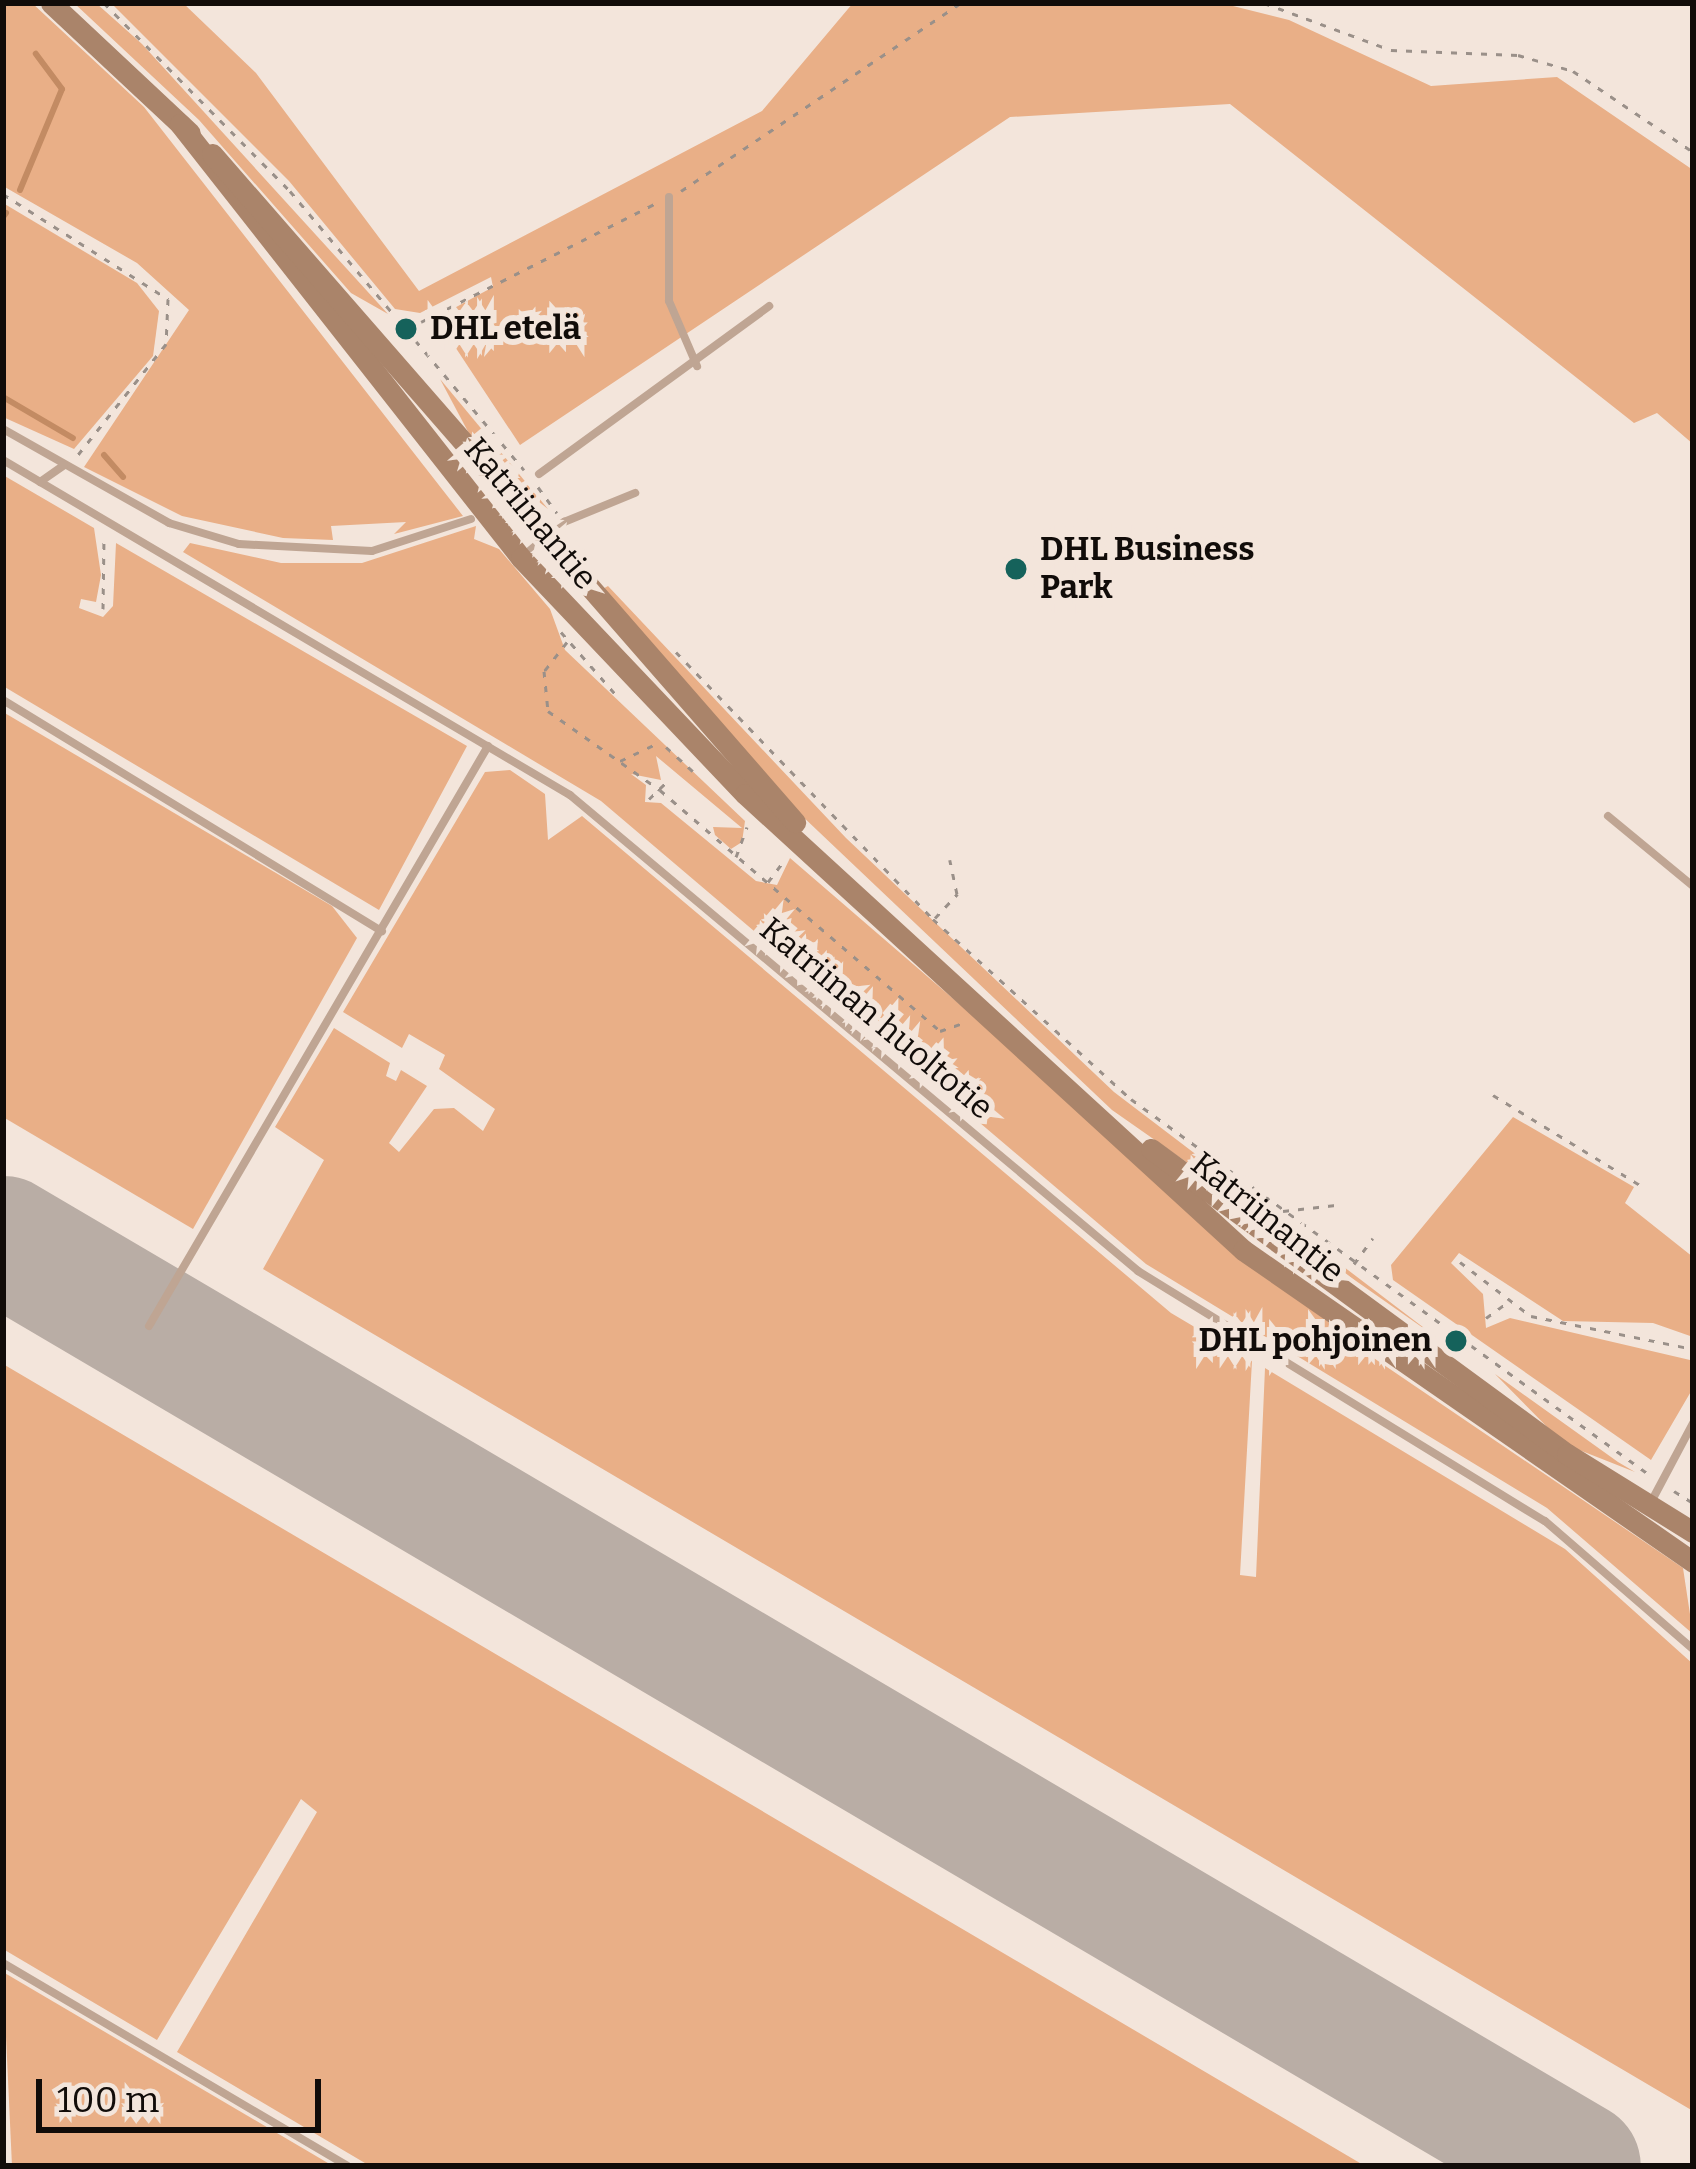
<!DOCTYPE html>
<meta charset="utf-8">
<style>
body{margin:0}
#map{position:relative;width:1696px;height:2169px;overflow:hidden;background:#f3e5db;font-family:Bitter,serif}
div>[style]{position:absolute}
.green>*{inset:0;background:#e9af87}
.stream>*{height:6px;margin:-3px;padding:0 3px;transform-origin:3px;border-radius:3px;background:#c38b63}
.taxiway>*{height:51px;margin:-25.5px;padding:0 25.5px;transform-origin:25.5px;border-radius:25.5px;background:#b9ada5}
.runway>*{height:129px;margin:-64.5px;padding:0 64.5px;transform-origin:64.5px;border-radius:64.5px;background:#b9ada5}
.path>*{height:3px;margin-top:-1.5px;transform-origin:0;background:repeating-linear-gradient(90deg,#9a9089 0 6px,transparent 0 15px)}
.lane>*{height:8px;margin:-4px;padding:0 4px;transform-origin:4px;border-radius:4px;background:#bfa593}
.secondary>*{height:21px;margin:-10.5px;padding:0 10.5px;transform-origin:10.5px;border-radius:10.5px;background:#aa846a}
.dots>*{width:33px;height:33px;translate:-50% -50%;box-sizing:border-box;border:6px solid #f3e5db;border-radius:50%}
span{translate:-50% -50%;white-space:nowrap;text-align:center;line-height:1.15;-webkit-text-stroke:12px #f3e5db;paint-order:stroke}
.poi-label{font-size:33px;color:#110c09;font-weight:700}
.left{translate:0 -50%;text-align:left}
.right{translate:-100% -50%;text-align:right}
.street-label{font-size:33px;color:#110c09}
.frame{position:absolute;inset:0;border:6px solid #110c09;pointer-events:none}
.scale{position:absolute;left:36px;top:2079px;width:285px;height:54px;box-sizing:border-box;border:6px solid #110c09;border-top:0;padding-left:15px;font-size:36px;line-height:42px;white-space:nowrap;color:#110c09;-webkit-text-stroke:9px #f3e5db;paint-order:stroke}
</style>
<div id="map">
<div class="green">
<div style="clip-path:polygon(3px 3px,32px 3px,144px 107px,463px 516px,394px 534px,406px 522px,331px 526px,333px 540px,283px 538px,182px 516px,84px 467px,189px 310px,137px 263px,3px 186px)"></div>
<div style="clip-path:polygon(74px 3px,96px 3px,142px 44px,388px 314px,351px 293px,199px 120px)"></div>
<div style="clip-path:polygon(111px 3px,183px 3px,256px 73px,419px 291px,762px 111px,853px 3px,1221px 3px,1289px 20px,1431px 86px,1557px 77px,1693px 170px,1693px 444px,1657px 413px,1634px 423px,1230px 104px,1010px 117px,520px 445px,436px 318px,493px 287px,491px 277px,420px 313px,395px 309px,289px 181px)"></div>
<div style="clip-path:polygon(3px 203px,137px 283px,159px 311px,153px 356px,74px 449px,3px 417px)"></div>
<div style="clip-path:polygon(440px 379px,548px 509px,481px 456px)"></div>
<div style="clip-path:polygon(3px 475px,94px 528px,101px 575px,96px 602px,81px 599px,79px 608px,103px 617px,113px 606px,116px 543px,467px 746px,379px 910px,3px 686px)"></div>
<div style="clip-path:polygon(476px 526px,474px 539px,499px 549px,550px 609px,565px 650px,745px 821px,742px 842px,731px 849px,715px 835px,713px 827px,742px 828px,656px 756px,661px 780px,631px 774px,646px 785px,645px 802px,661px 803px,756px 881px,777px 885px,790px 858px,1356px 1346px,1683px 1568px,1693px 1634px,1547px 1508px,1146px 1264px,601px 801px,183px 552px,190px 543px,281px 563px,362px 563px)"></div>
<div style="clip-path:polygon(608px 586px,846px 838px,1114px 1092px,1436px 1337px,1112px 1110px,799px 813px,599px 591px)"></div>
<div style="clip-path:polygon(3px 712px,332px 906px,357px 938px,193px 1229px,3px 1117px)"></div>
<div style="clip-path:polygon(510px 770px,545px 794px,548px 840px,582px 816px,1171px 1313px,1252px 1361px,1240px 1575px,1256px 1577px,1265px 1368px,1565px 1549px,1693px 1664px,1693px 2111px,263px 1269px,324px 1160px,275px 1127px,334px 1028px,390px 1063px,386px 1076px,396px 1081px,401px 1070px,427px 1086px,389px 1143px,399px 1152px,434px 1109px,454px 1108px,483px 1131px,495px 1109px,439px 1069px,445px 1055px,409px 1034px,402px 1048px,343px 1012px,485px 772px)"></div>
<div style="clip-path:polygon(1513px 1117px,1634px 1187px,1625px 1203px,1693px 1257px,1693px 1337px,1653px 1323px,1563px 1321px,1459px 1253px,1451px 1263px,1483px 1294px,1486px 1328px,1510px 1318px,1690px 1360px,1693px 1388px,1651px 1460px,1393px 1280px,1391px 1265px)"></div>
<div style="clip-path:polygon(3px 1364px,1365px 2166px,370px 2166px,177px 2052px,317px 1812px,301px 1799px,157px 2040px,3px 1949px)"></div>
<div style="clip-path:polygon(1495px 1374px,1618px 1462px,1635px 1472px,1564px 1444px)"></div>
<div style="clip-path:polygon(3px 1972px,333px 2166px,12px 2166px)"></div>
</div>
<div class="stream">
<div style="left:20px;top:190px;width:109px;rotate:-67.4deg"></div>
<div style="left:62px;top:89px;width:44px;rotate:-126.6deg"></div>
<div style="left:3px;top:217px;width:5px;rotate:-53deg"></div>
<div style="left:3px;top:397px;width:81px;rotate:30.4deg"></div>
<div style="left:104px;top:455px;width:29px;rotate:49deg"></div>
</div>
<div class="taxiway">
<div style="left:3px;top:1247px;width:40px;rotate:22deg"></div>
</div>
<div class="runway">
<div style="left:3px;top:1240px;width:1825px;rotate:30.48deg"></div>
</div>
<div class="path">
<div style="left:104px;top:3px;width:264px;rotate:45.3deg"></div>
<div style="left:290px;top:191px;width:364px;rotate:50deg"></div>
<div style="left:1264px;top:3px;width:135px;rotate:20.3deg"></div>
<div style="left:1391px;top:50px;width:127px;rotate:2.3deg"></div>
<div style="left:1518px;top:55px;width:57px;rotate:16.2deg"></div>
<div style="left:1573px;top:71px;width:145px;rotate:34deg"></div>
<div style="left:681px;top:191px;width:337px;rotate:-33.9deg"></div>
<div style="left:3px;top:194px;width:196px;rotate:32.5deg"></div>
<div style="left:168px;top:299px;width:45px;rotate:92.5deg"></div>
<div style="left:166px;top:344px;width:144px;rotate:128.5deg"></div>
<div style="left:407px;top:329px;width:279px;rotate:-26.8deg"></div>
<div style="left:538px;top:487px;width:32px;rotate:54deg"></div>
<div style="left:103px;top:609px;width:72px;rotate:-89.2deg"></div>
<div style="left:561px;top:632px;width:86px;rotate:48.8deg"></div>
<div style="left:567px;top:642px;width:37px;rotate:128deg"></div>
<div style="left:544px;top:671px;width:40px;rotate:84.3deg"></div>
<div style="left:548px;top:711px;width:137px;rotate:35.2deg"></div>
<div style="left:660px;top:790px;width:369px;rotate:40.7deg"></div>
<div style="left:940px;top:1031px;width:24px;rotate:-19deg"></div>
<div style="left:676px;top:652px;width:371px;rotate:46.1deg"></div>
<div style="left:933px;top:919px;width:268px;rotate:42.3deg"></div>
<div style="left:1131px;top:1099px;width:642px;rotate:35.94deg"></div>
<div style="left:666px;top:747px;width:36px;rotate:42deg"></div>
<div style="left:620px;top:761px;width:44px;rotate:-25.4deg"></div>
<div style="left:649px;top:799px;width:29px;rotate:-44deg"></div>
<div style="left:736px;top:857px;width:32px;rotate:-70deg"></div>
<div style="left:768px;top:882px;width:26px;rotate:-53deg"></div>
<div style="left:935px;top:918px;width:33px;rotate:-47deg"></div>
<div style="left:957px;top:894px;width:35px;rotate:-102deg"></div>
<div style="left:1692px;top:1082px;width:1px"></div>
<div style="left:1493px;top:1095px;width:178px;rotate:31.5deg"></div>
<div style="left:1283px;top:1211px;width:53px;rotate:-6.5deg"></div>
<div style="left:1460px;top:1262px;width:89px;rotate:37.3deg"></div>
<div style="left:1531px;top:1316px;width:165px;rotate:11.5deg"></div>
<div style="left:1354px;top:1264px;width:32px;rotate:-54deg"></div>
<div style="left:1486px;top:1318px;width:24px;rotate:-36deg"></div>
<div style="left:1674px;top:1491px;width:22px;rotate:32deg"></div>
</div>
<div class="lane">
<div style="left:669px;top:197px;width:104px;rotate:90deg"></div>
<div style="left:669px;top:301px;width:71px;rotate:66.7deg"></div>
<div style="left:3px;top:429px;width:191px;rotate:29.5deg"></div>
<div style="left:169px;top:523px;width:73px;rotate:16.7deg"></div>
<div style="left:239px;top:544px;width:133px;rotate:3deg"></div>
<div style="left:372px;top:551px;width:104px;rotate:-17.9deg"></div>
<div style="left:3px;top:460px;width:659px;rotate:30.58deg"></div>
<div style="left:570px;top:795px;width:741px;rotate:39.96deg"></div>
<div style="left:1138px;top:1271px;width:478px;rotate:31.6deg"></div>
<div style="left:1545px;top:1521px;width:196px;rotate:40.9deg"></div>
<div style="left:539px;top:474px;width:285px;rotate:-36.1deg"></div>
<div style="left:40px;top:482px;width:29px;rotate:-35deg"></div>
<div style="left:522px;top:557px;width:55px;rotate:-39.8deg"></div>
<div style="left:564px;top:522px;width:77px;rotate:-22.2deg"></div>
<div style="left:3px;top:700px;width:444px;rotate:31.4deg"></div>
<div style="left:1608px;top:816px;width:110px;rotate:39.5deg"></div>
<div style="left:149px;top:1326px;width:672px;rotate:-59.69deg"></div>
<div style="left:1650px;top:1504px;width:92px;rotate:-62deg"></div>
<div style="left:3px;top:1963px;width:400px;rotate:30.5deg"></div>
</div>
<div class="secondary">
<div style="left:51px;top:3px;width:190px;rotate:43.1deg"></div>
<div style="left:180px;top:124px;width:552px;rotate:51.84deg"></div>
<div style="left:521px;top:558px;width:325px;rotate:46.5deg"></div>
<div style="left:745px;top:794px;width:675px;rotate:42.48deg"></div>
<div style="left:1243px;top:1250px;width:548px;rotate:34.73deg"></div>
<div style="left:212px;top:154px;width:887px;rotate:48.89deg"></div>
<div style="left:1151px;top:1149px;width:516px;rotate:36.25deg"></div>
<div style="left:1567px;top:1454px;width:148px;rotate:31.8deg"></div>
</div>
<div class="dots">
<div style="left:406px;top:329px;background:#15625b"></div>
<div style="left:1016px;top:569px;background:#15625b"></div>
<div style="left:1456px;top:1341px;background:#15625b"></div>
</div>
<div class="poi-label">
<span class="left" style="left:430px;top:329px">DHL etelä</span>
<span class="left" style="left:1040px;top:569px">DHL Business<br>Park</span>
<span class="right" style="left:1432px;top:1341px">DHL pohjoinen</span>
</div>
<div class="street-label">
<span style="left:530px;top:514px;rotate:50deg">Katriinantie</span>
<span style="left:876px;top:1019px;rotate:40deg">Katriinan huoltotie</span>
<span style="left:1267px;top:1218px;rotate:39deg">Katriinantie</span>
</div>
<div class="frame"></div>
<div class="scale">100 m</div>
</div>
